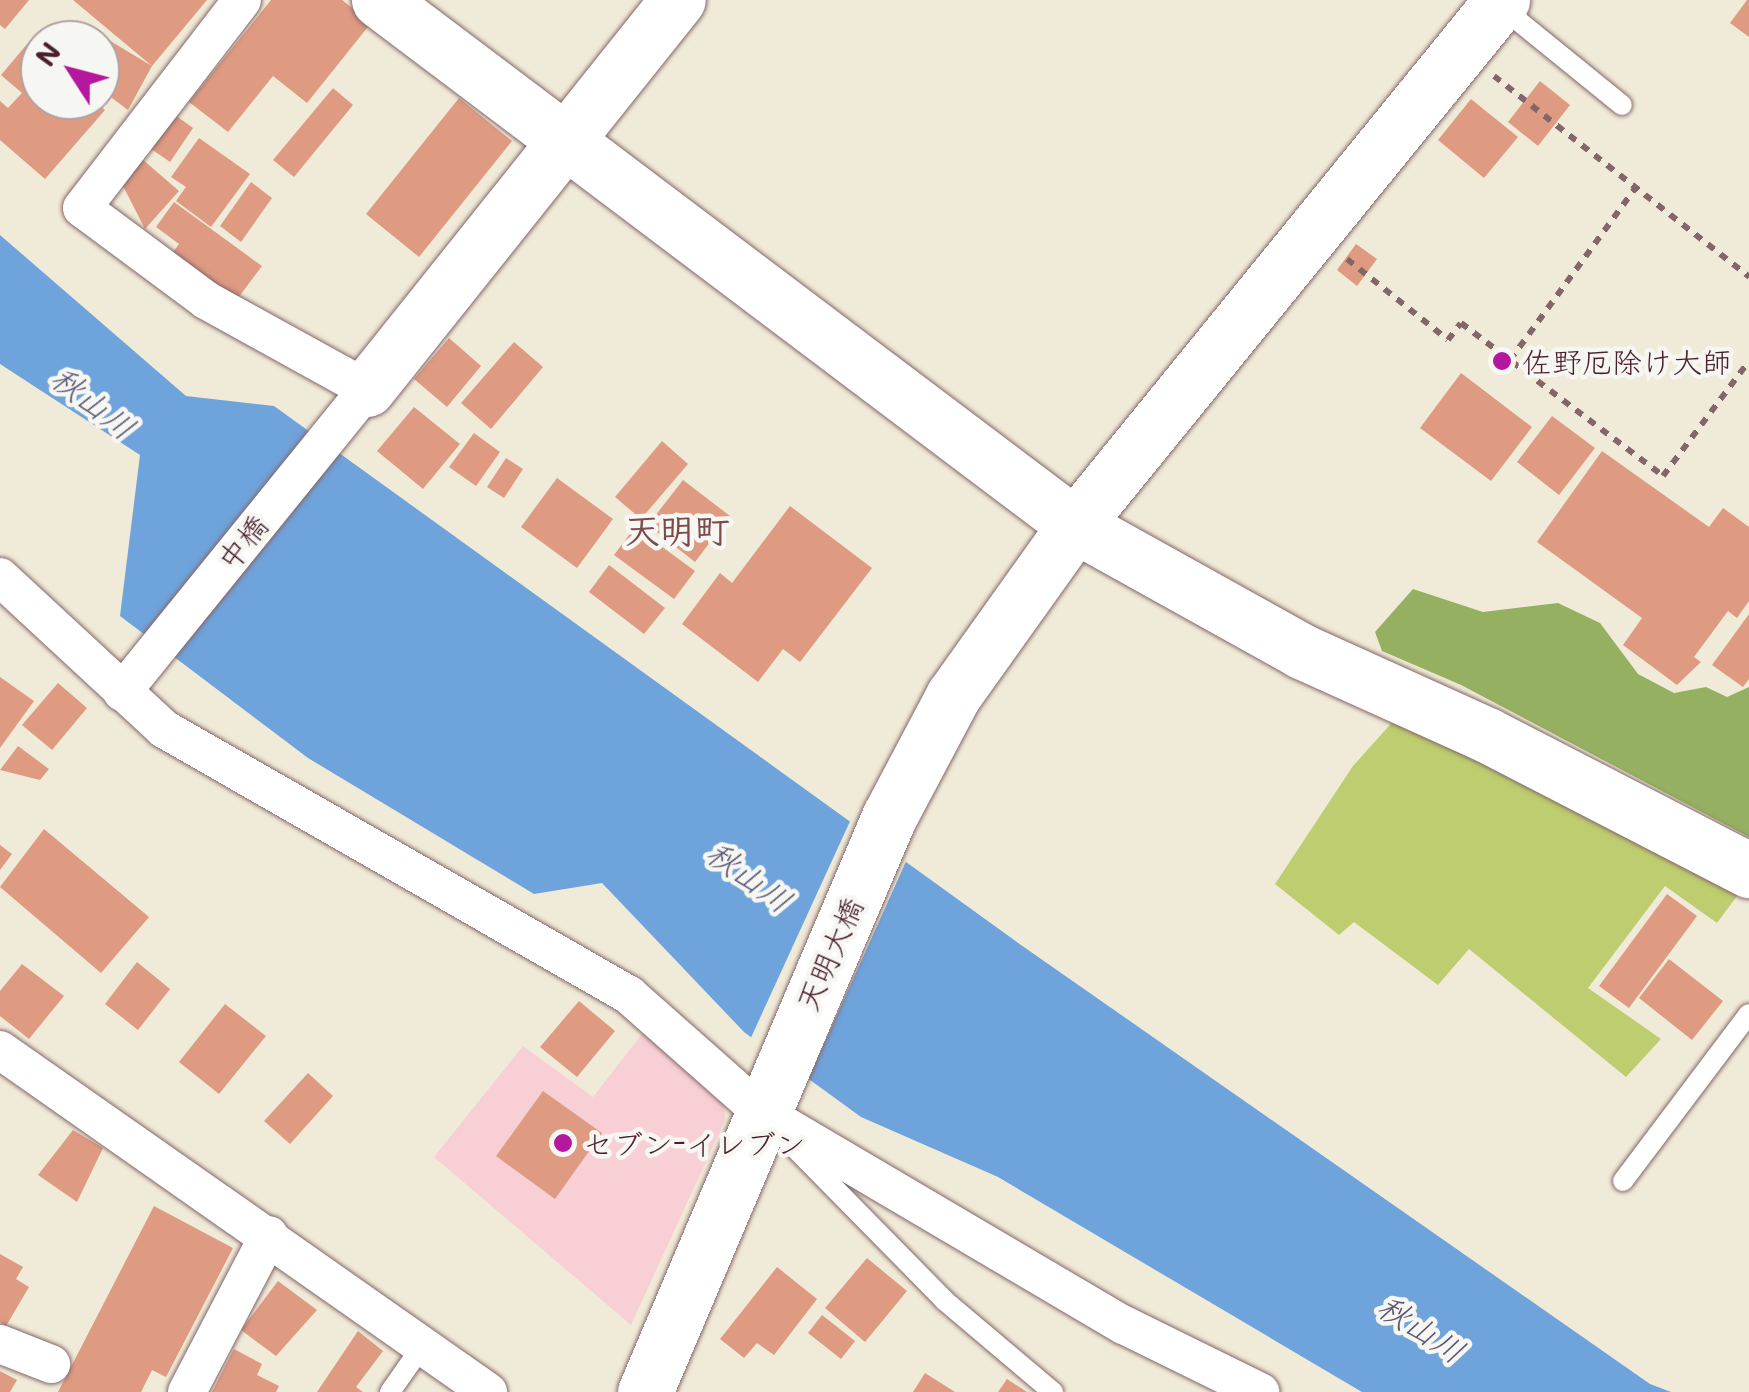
<!DOCTYPE html>
<meta charset="utf-8">
<style>
body{margin:0}
#map{position:relative;width:1749px;height:1392px;overflow:hidden;background:#f0ebd8;font-family:Mali,"Klee One",sans-serif}
div>[style]{position:absolute}
.built>*{inset:0;background:#f7cfd5}
.green>*{inset:0;background:#bdcd6f}
.forest>*{inset:0;background:#96b062}
.water>*{inset:0;background:#6fa3db}
.pier>*{inset:0;background:#f0ebd8}
.building>*{inset:0;background:#df9a82}
.path>*{height:6px;margin-top:-3px;transform-origin:0;background:repeating-linear-gradient(90deg,#846668 0 8px,transparent 0 16px)}
.roads{filter:drop-shadow(0 0 2px #846668) drop-shadow(0 0 2px #846668)}
.lane>*{height:20px;margin:-10px;padding:0 10px;transform-origin:10px;border-radius:10px;background:#fff}
.street>*{height:38px;margin:-19px;padding:0 19px;transform-origin:19px;border-radius:19px;background:#fff}
.secondary>*{height:55px;margin:-27.5px;padding:0 27.5px;transform-origin:27.5px;border-radius:27.5px;background:#fff}
.dots>*{width:28px;height:28px;translate:-50% -50%;box-sizing:border-box;border:5px solid #f6f6f2;border-radius:50%}
span{translate:-50% -50%;white-space:nowrap;text-align:center;line-height:1.15;-webkit-text-stroke:9px #f6f6f2;paint-order:stroke}
.poi-label{font-size:30px;color:#4a1f2b}
.left{translate:0 -50%;text-align:left}
.street-label{font-size:30px;color:#4a1f2b}
.water-label{font-size:32px;color:#595471;font-style:italic}
.quarter-label{font-size:35px;color:#7e4a49;font-weight:700}
.north{position:absolute;left:20px;top:20px;width:100px;height:100px;box-sizing:border-box;background:#f6f6f2;border:2px solid #b1a0a2;border-radius:50%;rotate:306deg;font-size:28px;font-weight:700;line-height:40px;text-align:center;color:#4a1f2b}
.north::after{content:'';display:block;margin:auto;width:35px;height:45px;background:#b5179e;clip-path:polygon(50% 0,100% 100%,50% 72%,0 100%)}
</style>
<div id="map">
<div class="built">
<div style="clip-path:polygon(649px 1025px,724px 1097px,725px 1120px,631px 1325px,434px 1157px,523px 1046px,593px 1097px)"></div>
</div>
<div class="green">
<div style="clip-path:polygon(1397px 717px,1740px 892px,1717px 923px,1665px 886px,1588px 988px,1661px 1039px,1626px 1077px,1469px 949px,1438px 985px,1354px 922px,1339px 935px,1275px 884px,1353px 766px)"></div>
</div>
<div class="forest">
<div style="clip-path:polygon(1413px 589px,1483px 612px,1558px 603px,1600px 623px,1638px 674px,1674px 693px,1706px 687px,1727px 697px,1749px 687px,1749px 837px,1461px 685px,1382px 651px,1375px 632px)"></div>
</div>
<div class="water">
<div style="clip-path:polygon(0 235px,186px 396px,274px 406px,1021px 945px,1650px 1384px,1671px 1392px,1362px 1392px,998px 1177px,861px 1117px,744px 1032px,602px 883px,534px 894px,308px 758px,120px 616px,140px 455px,0 364px)"></div>
</div>
<div class="pier">
<div style="clip-path:polygon(852px 817px,908px 857px,806px 1084px,749px 1042px)"></div>
</div>
<div class="building">
<div style="clip-path:polygon(0 0,29px 0,5px 29px,0 25px)"></div>
<div style="clip-path:polygon(73px 0,207px 0,152px 66px)"></div>
<div style="clip-path:polygon(271px 0,342px 0,371px 23px,307px 103px,273px 76px,228px 132px,189px 102px)"></div>
<div style="clip-path:polygon(1747px 0,1749px 0,1749px 37px,1730px 23px)"></div>
<div style="clip-path:polygon(87px 27px,152px 66px,128px 110px,100px 89px,100px 40px,78px 40px)"></div>
<div style="clip-path:polygon(28px 43px,40px 53px,40px 100px,94px 100px,105px 110px,45px 179px,0 140px,0 101px,8px 108px,22px 93px,1px 75px)"></div>
<div style="clip-path:polygon(1540px 81px,1570px 105px,1538px 146px,1508px 122px)"></div>
<div style="clip-path:polygon(333px 88px,353px 105px,294px 177px,273px 160px)"></div>
<div style="clip-path:polygon(459px 98px,512px 141px,419px 257px,366px 214px)"></div>
<div style="clip-path:polygon(1471px 99px,1518px 137px,1484px 178px,1438px 140px)"></div>
<div style="clip-path:polygon(168px 110px,193px 128px,170px 162px,144px 144px)"></div>
<div style="clip-path:polygon(199px 138px,250px 174px,211px 227px,176px 201px,186px 187px,171px 177px)"></div>
<div style="clip-path:polygon(142px 159px,179px 191px,145px 229px,121px 182px)"></div>
<div style="clip-path:polygon(251px 182px,272px 198px,241px 242px,220px 226px)"></div>
<div style="clip-path:polygon(174px 202px,262px 266px,232px 306px,168px 259px,179px 244px,156px 227px)"></div>
<div style="clip-path:polygon(1356px 244px,1377px 259px,1357px 286px,1337px 270px)"></div>
<div style="clip-path:polygon(449px 338px,481px 366px,447px 407px,414px 379px)"></div>
<div style="clip-path:polygon(514px 342px,543px 367px,491px 429px,461px 403px)"></div>
<div style="clip-path:polygon(1461px 373px,1532px 427px,1491px 481px,1420px 428px)"></div>
<div style="clip-path:polygon(414px 407px,460px 444px,423px 489px,377px 451px)"></div>
<div style="clip-path:polygon(1552px 416px,1595px 448px,1559px 495px,1517px 462px)"></div>
<div style="clip-path:polygon(474px 433px,500px 452px,476px 486px,449px 467px)"></div>
<div style="clip-path:polygon(662px 441px,688px 464px,641px 519px,615px 497px)"></div>
<div style="clip-path:polygon(1602px 451px,1709px 527px,1723px 508px,1749px 527px,1749px 601px,1737px 618px,1728px 611px,1694px 657px,1701px 662px,1677px 685px,1623px 645px,1642px 618px,1537px 542px)"></div>
<div style="clip-path:polygon(506px 458px,523px 469px,504px 498px,487px 487px)"></div>
<div style="clip-path:polygon(557px 478px,613px 519px,577px 568px,521px 527px)"></div>
<div style="clip-path:polygon(683px 480px,730px 516px,695px 562px,648px 525px)"></div>
<div style="clip-path:polygon(790px 506px,872px 568px,800px 662px,783px 649px,758px 682px,682px 624px,720px 573px,732px 583px)"></div>
<div style="clip-path:polygon(635px 527px,695px 571px,674px 599px,614px 555px)"></div>
<div style="clip-path:polygon(609px 565px,665px 608px,644px 634px,589px 592px)"></div>
<div style="clip-path:polygon(1749px 614px,1749px 679px,1743px 687px,1712px 665px)"></div>
<div style="clip-path:polygon(0 677px,34px 701px,0 748px)"></div>
<div style="clip-path:polygon(58px 683px,87px 708px,52px 750px,22px 725px)"></div>
<div style="clip-path:polygon(18px 746px,49px 769px,40px 780px,0 770px)"></div>
<div style="clip-path:polygon(44px 829px,149px 917px,101px 973px,0 887px)"></div>
<div style="clip-path:polygon(0 845px,12px 854px,0 870px)"></div>
<div style="clip-path:polygon(1667px 894px,1697px 916px,1629px 1008px,1599px 986px)"></div>
<div style="clip-path:polygon(1669px 959px,1723px 1001px,1692px 1040px,1639px 998px)"></div>
<div style="clip-path:polygon(137px 962px,170px 989px,138px 1030px,105px 1004px)"></div>
<div style="clip-path:polygon(22px 964px,64px 996px,29px 1039px,0 1016px,0 991px)"></div>
<div style="clip-path:polygon(579px 1001px,615px 1031px,577px 1077px,540px 1047px)"></div>
<div style="clip-path:polygon(225px 1004px,266px 1036px,219px 1094px,179px 1062px)"></div>
<div style="clip-path:polygon(308px 1073px,333px 1096px,290px 1144px,264px 1121px)"></div>
<div style="clip-path:polygon(543px 1091px,602px 1133px,555px 1199px,496px 1156px)"></div>
<div style="clip-path:polygon(73px 1130px,103px 1148px,77px 1202px,38px 1175px)"></div>
<div style="clip-path:polygon(154px 1206px,233px 1248px,166px 1377px,152px 1370px,141px 1392px,58px 1392px)"></div>
<div style="clip-path:polygon(0 1254px,23px 1267px,16px 1279px,29px 1287px,6px 1326px,0 1322px)"></div>
<div style="clip-path:polygon(867px 1258px,907px 1291px,865px 1342px,825px 1308px)"></div>
<div style="clip-path:polygon(777px 1267px,817px 1299px,774px 1355px,757px 1343px,744px 1358px,720px 1339px)"></div>
<div style="clip-path:polygon(278px 1281px,317px 1310px,276px 1356px,241px 1330px)"></div>
<div style="clip-path:polygon(822px 1315px,855px 1341px,841px 1359px,808px 1333px)"></div>
<div style="clip-path:polygon(358px 1331px,383px 1351px,356px 1387px,363px 1392px,317px 1392px)"></div>
<div style="clip-path:polygon(234px 1349px,262px 1364px,257px 1375px,279px 1386px,276px 1392px,212px 1392px)"></div>
<div style="clip-path:polygon(0 1371px,17px 1380px,10px 1392px,0 1392px)"></div>
<div style="clip-path:polygon(925px 1373px,955px 1392px,913px 1392px)"></div>
<div style="clip-path:polygon(1007px 1379px,1027px 1392px,998px 1392px)"></div>
</div>
<div class="path">
<div style="left:1494px;top:76px;width:325px;rotate:38.2deg"></div>
<div style="left:1347px;top:259px;width:129px;rotate:38.7deg"></div>
<div style="left:1448px;top:340px;width:21px;rotate:-53deg"></div>
<div style="left:1461px;top:323px;width:253px;rotate:37.1deg"></div>
<div style="left:1663px;top:476px;width:144px;rotate:-53.2deg"></div>
<div style="left:1510px;top:360px;width:214px;rotate:-53.9deg"></div>
</div>
<div class="roads">
<div class="lane">
<div style="left:1500px;top:6px;width:157px;rotate:39.1deg"></div>
<div style="left:786px;top:1139px;width:226px;rotate:45.5deg"></div>
<div style="left:944px;top:1300px;width:143px;rotate:40.2deg"></div>
<div style="left:1623px;top:1181px;width:209px;rotate:-53deg"></div>
<div style="left:390px;top:1392px;width:57px;rotate:-54.9deg"></div>
</div>
<div class="street">
<div style="left:0;top:577px;width:224px;rotate:42.8deg"></div>
<div style="left:164px;top:729px;width:536px;rotate:29.77deg"></div>
<div style="left:629px;top:995px;width:175px;rotate:41.5deg"></div>
<div style="left:760px;top:1111px;width:422px;rotate:30.5deg"></div>
<div style="left:1124px;top:1325px;width:152px;rotate:26.2deg"></div>
<div style="left:122px;top:692px;width:390px;rotate:-51deg"></div>
<div style="left:367px;top:389px;width:184px;rotate:-151.1deg"></div>
<div style="left:206px;top:300px;width:154px;rotate:-143.4deg"></div>
<div style="left:82px;top:208px;width:262px;rotate:-52.4deg"></div>
<div style="left:0;top:1050px;width:596px;rotate:35.02deg"></div>
<div style="left:0;top:1344px;width:55px;rotate:21.4deg"></div>
<div style="left:187px;top:1392px;width:177px;rotate:-62.4deg"></div>
</div>
<div class="secondary">
<div style="left:379px;top:0;width:872px;rotate:37.03deg"></div>
<div style="left:1075px;top:525px;width:259px;rotate:29.1deg"></div>
<div style="left:1301px;top:651px;width:204px;rotate:24.3deg"></div>
<div style="left:1487px;top:735px;width:295px;rotate:27.3deg"></div>
<div style="left:367px;top:389px;width:498px;rotate:-51.4deg"></div>
<div style="left:645px;top:1392px;width:625px;rotate:-67.01deg"></div>
<div style="left:889px;top:817px;width:137px;rotate:-62.1deg"></div>
<div style="left:953px;top:696px;width:210px;rotate:-54.5deg"></div>
<div style="left:1075px;top:525px;width:677px;rotate:-50.88deg"></div>
</div>
</div>
<div class="dots">
<div style="left:1502px;top:361px;background:#b5179e"></div>
<div style="left:563px;top:1143px;background:#b5179e"></div>
</div>
<div class="poi-label">
<span class="left" style="left:1522px;top:361px">佐野厄除け大師</span>
<span class="left" style="left:583px;top:1143px">セブン-イレブン</span>
</div>
<div class="street-label">
<span style="left:242px;top:542px;rotate:-51deg">中橋</span>
<span style="left:829px;top:954px;rotate:-66deg">天明大橋</span>
</div>
<div class="water-label">
<span style="left:94px;top:402px;rotate:38deg">秋山川</span>
<span style="left:750px;top:876px;rotate:36deg">秋山川</span>
<span style="left:1422px;top:1328px;rotate:33deg">秋山川</span>
</div>
<div class="quarter-label">
<span style="left:677px;top:529px">天明町</span>
</div>
<div class="north">N</div>
</div>
